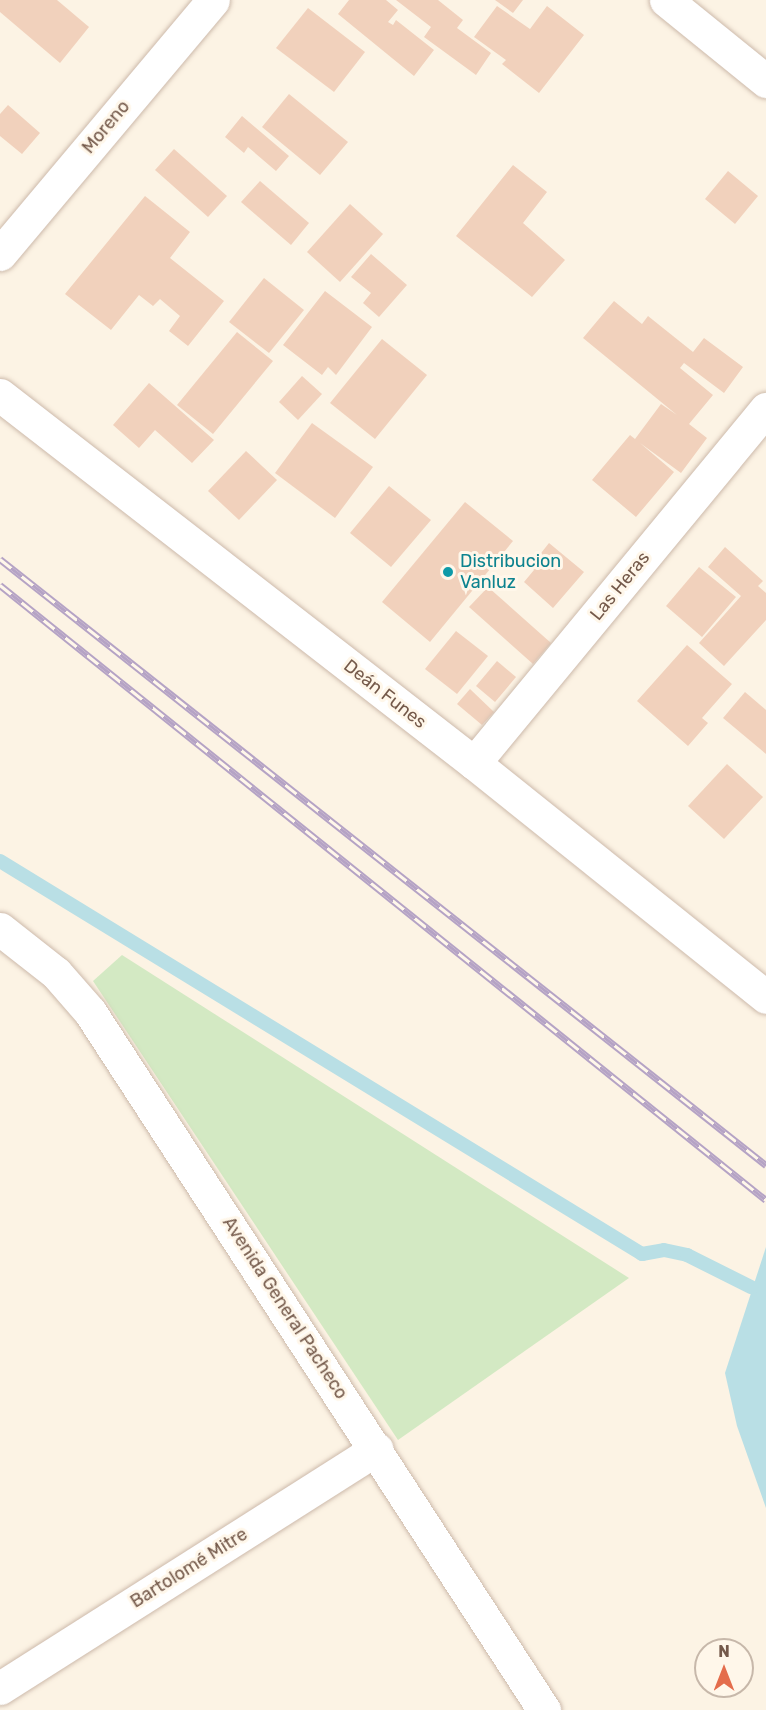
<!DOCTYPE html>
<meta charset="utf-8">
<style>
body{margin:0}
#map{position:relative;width:766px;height:1710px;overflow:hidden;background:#fcf3e4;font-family:Rubik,sans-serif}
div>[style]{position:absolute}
.green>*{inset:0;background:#d3e9c3}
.water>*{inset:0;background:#b9dfe5}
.stream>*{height:14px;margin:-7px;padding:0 7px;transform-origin:7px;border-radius:7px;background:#b9dfe5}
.building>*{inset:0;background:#f1d1bc}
.roads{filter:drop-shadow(0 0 2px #cdbaab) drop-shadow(0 0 2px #cdbaab)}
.street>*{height:33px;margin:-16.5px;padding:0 16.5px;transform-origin:16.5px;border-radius:16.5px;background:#fff}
.secondary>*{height:33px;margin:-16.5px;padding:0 16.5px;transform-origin:16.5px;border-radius:16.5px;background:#fff}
.rail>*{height:7px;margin-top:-3.5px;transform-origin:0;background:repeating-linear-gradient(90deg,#fff7ea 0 14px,#b5a3c5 0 28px);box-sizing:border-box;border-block:2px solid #b5a3c5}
.dots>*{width:16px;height:16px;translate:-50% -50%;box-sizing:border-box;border:3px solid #fff7ea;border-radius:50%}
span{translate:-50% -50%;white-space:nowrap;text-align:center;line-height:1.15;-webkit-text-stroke:6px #fff7ea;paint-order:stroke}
.street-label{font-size:18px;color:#74594a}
.culture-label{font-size:18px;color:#0d838f}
.left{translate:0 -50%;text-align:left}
.north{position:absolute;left:694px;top:1638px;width:60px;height:60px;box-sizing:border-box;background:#fff7ea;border:2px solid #c7b8aa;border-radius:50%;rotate:0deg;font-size:16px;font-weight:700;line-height:24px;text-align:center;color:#74594a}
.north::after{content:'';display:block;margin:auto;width:21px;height:27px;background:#e46d4c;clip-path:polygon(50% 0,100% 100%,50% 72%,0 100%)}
</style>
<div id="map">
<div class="green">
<div style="clip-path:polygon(122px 955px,629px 1278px,398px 1440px,93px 981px)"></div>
</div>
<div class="water">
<div style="clip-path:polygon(766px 1247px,766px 1508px,737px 1426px,725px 1373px)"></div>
</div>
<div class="stream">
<div style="left:0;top:861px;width:753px;rotate:31.47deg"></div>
<div style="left:642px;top:1254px;width:22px;rotate:-10deg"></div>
<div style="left:664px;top:1250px;width:24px;rotate:12deg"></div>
<div style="left:687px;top:1255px;width:72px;rotate:26.6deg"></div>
</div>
<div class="building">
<div style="clip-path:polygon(0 0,57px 0,89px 27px,60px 63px,0 12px)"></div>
<div style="clip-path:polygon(349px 0,386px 0,398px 10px,388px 22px,393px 25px,396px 20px,434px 50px,414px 76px,338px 14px)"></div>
<div style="clip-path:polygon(396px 0,438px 0,463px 20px,457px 28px,491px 53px,476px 75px,424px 37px,431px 27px)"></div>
<div style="clip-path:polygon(495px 0,523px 0,513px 13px)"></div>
<div style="clip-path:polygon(497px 6px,530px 29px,547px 6px,584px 35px,539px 93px,502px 64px,506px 60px,474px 37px)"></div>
<div style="clip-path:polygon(308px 8px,365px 52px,334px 92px,276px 48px)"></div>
<div style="clip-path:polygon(289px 94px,348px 142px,320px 175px,262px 127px)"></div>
<div style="clip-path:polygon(8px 105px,40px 133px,22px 154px,0 136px,0 114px)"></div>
<div style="clip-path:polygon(242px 116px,289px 156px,276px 171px,248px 147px,244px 153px,225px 137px)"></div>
<div style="clip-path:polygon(174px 149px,227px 196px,208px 217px,155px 170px)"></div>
<div style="clip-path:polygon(513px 165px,547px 192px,523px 223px,565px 260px,532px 297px,456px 236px)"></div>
<div style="clip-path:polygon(728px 171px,758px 196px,735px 224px,705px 199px)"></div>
<div style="clip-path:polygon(260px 181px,309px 223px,291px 245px,241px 202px)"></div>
<div style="clip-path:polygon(145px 196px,190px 232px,170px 258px,224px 301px,188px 346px,169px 331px,180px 316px,160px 299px,153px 306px,139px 295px,111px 330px,65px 294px)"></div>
<div style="clip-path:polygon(350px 204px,383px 234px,340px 282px,307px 252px)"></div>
<div style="clip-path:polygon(371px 254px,407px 285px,379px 317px,363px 303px,371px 293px,351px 277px)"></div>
<div style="clip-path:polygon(264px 278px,304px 310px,269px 353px,229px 322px)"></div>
<div style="clip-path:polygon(325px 291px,372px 327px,336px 375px,328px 367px,322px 375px,283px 345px)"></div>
<div style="clip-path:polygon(614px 301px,642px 324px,648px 316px,693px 352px,704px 338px,743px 367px,724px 393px,684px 363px,680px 368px,713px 395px,689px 424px,707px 438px,681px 473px,640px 443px,674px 472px,636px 517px,592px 480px,630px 435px,635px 439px,661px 404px,677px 415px,583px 338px)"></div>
<div style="clip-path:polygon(237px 332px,273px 361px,213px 434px,177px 405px)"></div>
<div style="clip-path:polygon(382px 339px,427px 375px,375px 439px,330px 403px)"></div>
<div style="clip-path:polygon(302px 376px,322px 394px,298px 420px,279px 402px)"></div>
<div style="clip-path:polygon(149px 383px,214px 440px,192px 463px,155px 430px,139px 448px,113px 425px)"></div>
<div style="clip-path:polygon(312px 423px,373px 467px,335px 518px,275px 473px)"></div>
<div style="clip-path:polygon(246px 451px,277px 480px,239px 520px,208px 491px)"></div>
<div style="clip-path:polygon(389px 486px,431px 520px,391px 567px,350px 533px)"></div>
<div style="clip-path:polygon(465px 502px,513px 541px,430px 642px,382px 602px)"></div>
<div style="clip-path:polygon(549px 543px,584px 572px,553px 608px,524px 582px,534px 570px,530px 567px)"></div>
<div style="clip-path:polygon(725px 547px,763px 581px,758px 586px,766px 593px,766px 620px,724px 666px,699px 643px,741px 596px,708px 567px)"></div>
<div style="clip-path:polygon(699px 567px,736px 597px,702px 637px,666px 606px)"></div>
<div style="clip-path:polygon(488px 587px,551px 643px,533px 664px,469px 607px)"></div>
<div style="clip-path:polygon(456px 631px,488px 656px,457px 694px,425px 669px)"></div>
<div style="clip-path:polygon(687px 645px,732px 684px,702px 718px,708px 723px,688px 746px,637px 701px)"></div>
<div style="clip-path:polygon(497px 661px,516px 677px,495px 702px,476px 686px)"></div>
<div style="clip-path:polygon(470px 689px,494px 712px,482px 725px,457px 704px)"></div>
<div style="clip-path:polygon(745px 692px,766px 710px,766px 754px,723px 718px)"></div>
<div style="clip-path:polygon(727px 764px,763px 797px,724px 839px,688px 806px)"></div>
</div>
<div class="roads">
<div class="street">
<div style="left:666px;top:0;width:129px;rotate:39deg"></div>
<div style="left:0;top:254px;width:331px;rotate:-50deg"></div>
<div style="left:474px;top:763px;width:459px;rotate:-50.5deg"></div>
<div style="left:0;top:1688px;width:446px;rotate:-32.4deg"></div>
</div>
<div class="secondary">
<div style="left:0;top:395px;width:600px;rotate:37.82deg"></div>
<div style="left:474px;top:763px;width:374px;rotate:38.7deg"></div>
<div style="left:0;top:929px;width:71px;rotate:38.2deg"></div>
<div style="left:56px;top:973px;width:52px;rotate:48.9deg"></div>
<div style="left:90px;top:1012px;width:833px;rotate:56.96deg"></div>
</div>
</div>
<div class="rail">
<div style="left:0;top:559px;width:977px;rotate:38.35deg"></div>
<div style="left:0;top:585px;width:982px;rotate:38.76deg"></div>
</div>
<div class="dots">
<div style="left:448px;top:572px;background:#0f9aa8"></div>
</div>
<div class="street-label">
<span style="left:106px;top:127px;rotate:-50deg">Moreno</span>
<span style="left:620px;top:586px;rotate:-51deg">Las Heras</span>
<span style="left:385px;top:694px;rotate:38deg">Deán Funes</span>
<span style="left:285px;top:1308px;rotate:57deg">Avenida General Pacheco</span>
<span style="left:189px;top:1568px;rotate:-32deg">Bartolomé Mitre</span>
</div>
<div class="culture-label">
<span class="left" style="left:460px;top:572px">Distribucion<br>Vanluz</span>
</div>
<div class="north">N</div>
</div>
